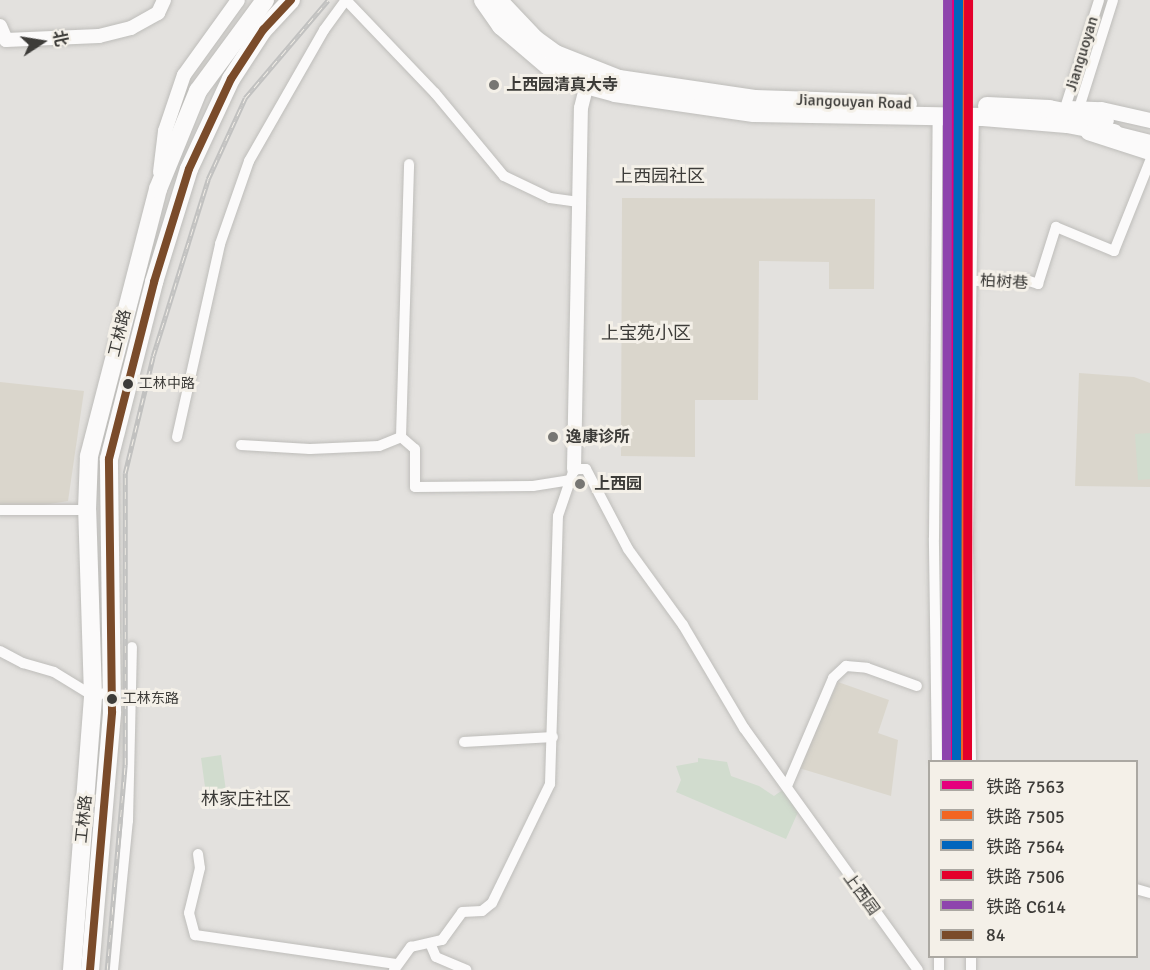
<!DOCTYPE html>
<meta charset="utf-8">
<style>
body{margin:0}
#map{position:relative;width:1150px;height:970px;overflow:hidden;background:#e3e1de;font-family:Signika,"Noto Sans SC",sans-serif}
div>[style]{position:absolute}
.built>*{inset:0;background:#dad6cc}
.green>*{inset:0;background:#d1dcce}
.roads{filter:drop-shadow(0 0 2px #bebdba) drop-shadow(0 0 2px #bebdba)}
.street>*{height:10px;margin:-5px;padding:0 5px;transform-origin:5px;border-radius:5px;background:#fbfafa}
.secondary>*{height:14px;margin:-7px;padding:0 7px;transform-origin:7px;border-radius:7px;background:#fbfafa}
.primary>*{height:15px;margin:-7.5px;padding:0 7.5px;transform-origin:7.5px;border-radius:7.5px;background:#fbfafa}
.highway>*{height:18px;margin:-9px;padding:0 9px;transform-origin:9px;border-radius:9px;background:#fbfafa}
.rail>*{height:4.5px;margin-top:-2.25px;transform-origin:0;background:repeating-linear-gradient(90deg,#f4f0e8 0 7px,#c1c1c0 0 14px);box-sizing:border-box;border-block:2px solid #c1c1c0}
.bus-1>*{height:8px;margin:-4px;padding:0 4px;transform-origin:4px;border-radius:4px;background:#7a4b2a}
.rail-1>*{height:9px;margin:-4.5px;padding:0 4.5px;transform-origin:4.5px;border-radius:4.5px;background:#e5007d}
.rail-2>*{height:9px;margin:-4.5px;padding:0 4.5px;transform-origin:4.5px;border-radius:4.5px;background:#f26522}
.rail-3>*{height:9px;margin:-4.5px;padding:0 4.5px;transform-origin:4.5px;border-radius:4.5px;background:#0065bd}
.rail-4>*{height:9px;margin:-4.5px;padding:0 4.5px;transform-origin:4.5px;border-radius:4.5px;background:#e4002b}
.rail-5>*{height:9px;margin:-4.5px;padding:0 4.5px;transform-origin:4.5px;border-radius:4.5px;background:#8e44ad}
.dots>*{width:16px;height:16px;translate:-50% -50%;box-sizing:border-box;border:3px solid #f4f0e8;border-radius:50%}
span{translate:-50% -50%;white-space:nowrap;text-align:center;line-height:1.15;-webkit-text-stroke:6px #f4f0e8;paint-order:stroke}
.bus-label{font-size:14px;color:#3d3c39}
.left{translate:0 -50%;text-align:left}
.street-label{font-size:16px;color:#3d3c39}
.poi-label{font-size:16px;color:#3d3c39;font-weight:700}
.neighbourhood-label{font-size:18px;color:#3d3c39}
.legend{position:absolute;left:928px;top:760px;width:210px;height:198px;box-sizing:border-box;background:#f4f0e8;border:2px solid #aba8a2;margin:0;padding:8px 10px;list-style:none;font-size:18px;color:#3d3c39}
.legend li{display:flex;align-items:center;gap:12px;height:30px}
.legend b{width:30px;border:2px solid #aba8a2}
.north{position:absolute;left:12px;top:12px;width:60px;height:60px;-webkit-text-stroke:4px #f4f0e8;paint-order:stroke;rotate:78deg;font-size:16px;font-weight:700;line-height:24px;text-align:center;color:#3d3c39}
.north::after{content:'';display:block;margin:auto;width:21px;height:27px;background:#3d3c39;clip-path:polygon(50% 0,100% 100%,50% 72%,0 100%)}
</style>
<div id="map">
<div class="built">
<div style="clip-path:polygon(622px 198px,875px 199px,874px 289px,829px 289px,829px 262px,759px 261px,758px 400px,695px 400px,695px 457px,621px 456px)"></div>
<div style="clip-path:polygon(1079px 373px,1134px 377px,1150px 383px,1150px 487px,1075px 486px)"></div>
<div style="clip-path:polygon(0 382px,84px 391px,68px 501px,25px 508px,0 506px)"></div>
<div style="clip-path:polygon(838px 682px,889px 700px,878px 733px,898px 740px,891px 796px,799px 768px)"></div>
</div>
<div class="green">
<div style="clip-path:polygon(1150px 433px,1150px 479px,1138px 480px,1135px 434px)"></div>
<div style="clip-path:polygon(221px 755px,226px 791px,206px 794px,201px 758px)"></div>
<div style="clip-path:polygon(698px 758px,727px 762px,731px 776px,759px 786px,774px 796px,784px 789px,798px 812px,786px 839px,676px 792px,681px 780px,676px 766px,698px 762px)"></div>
</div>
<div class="roads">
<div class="street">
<div style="left:1065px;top:108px;width:113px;rotate:-72.5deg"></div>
<div style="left:1079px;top:108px;width:113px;rotate:-72.5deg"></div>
<div style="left:971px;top:281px;width:55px;rotate:-1deg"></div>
<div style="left:1026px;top:280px;width:13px;rotate:18deg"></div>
<div style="left:1038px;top:284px;width:60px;rotate:-72.5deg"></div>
<div style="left:1056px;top:227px;width:63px;rotate:22.5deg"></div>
<div style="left:1114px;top:251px;width:97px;rotate:-68.2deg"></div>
<div style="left:177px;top:437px;width:198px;rotate:-77.4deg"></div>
<div style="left:220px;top:244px;width:88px;rotate:-70.7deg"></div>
<div style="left:249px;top:161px;width:151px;rotate:-60.2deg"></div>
<div style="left:324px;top:30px;width:37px;rotate:-54deg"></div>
<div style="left:346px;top:0;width:129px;rotate:46.3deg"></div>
<div style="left:435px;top:93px;width:108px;rotate:50.3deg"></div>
<div style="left:504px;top:176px;width:51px;rotate:25.6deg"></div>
<div style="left:550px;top:198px;width:29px;rotate:8deg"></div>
<div style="left:401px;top:437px;width:18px;rotate:41deg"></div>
<div style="left:415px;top:449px;width:38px;rotate:90deg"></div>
<div style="left:415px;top:487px;width:118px;rotate:-0.5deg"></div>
<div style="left:533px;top:486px;width:38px;rotate:-9deg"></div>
<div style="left:241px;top:445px;width:69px;rotate:3.3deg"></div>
<div style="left:310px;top:449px;width:69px;rotate:-2.5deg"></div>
<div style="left:379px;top:446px;width:24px;rotate:-22deg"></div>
<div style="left:401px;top:437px;width:273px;rotate:-88.3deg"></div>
<div style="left:0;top:510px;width:87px"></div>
<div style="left:0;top:651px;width:26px;rotate:28deg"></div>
<div style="left:23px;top:663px;width:32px;rotate:16deg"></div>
<div style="left:54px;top:672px;width:46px;rotate:31.6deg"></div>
<div style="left:93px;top:696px;width:21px;rotate:-14deg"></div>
<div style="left:464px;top:742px;width:89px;rotate:-3.2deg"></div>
<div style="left:937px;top:762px;width:224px;rotate:-90.8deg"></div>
<div style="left:934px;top:538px;width:422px;rotate:-89.5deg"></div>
<div style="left:971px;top:762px;width:228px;rotate:-90.8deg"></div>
<div style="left:968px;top:534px;width:418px;rotate:-89.2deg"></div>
<div style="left:787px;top:786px;width:117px;rotate:-66.9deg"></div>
<div style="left:833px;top:678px;width:18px;rotate:-43deg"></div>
<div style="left:846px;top:666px;width:21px;rotate:5deg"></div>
<div style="left:867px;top:668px;width:53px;rotate:19.8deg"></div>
<div style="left:198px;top:854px;width:14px;rotate:82deg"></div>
<div style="left:200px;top:868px;width:46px;rotate:103.7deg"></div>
<div style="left:189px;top:913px;width:23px;rotate:75deg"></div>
<div style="left:195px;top:935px;width:203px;rotate:8.2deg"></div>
<div style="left:1136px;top:889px;width:15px;rotate:16deg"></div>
<div style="left:430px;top:943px;width:15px;rotate:67deg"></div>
<div style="left:436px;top:957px;width:33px;rotate:23deg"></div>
<div style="left:113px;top:970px;width:150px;rotate:-84.3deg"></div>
<div style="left:128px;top:821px;width:174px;rotate:-88.7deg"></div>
<div style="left:394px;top:970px;width:29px;rotate:-54deg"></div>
<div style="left:411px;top:947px;width:32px;rotate:-13deg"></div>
<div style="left:442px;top:940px;width:34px;rotate:-54deg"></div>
<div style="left:462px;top:912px;width:20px;rotate:-3deg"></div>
<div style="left:482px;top:911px;width:13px;rotate:-39deg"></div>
<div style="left:492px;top:903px;width:132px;rotate:-64deg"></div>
<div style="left:550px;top:784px;width:268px;rotate:-88.3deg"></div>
<div style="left:558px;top:516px;width:50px;rotate:-71.2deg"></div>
<div style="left:574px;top:469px;width:12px"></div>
<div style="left:586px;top:469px;width:90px;rotate:62.3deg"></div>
<div style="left:628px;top:549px;width:94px;rotate:54.1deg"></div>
<div style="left:683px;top:625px;width:120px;rotate:59.4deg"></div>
<div style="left:744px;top:728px;width:298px;rotate:54.3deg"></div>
<div style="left:939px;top:970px;width:14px;rotate:-90deg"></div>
<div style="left:971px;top:970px;width:14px;rotate:-90deg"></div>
</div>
<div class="secondary">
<div style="left:0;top:26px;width:15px;rotate:67deg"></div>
<div style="left:6px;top:40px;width:93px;rotate:-2.5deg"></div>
<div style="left:99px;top:36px;width:33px;rotate:-14deg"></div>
<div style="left:131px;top:28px;width:31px;rotate:-29deg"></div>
<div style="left:158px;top:13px;width:14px;rotate:-65deg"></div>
<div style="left:1088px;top:133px;width:65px;rotate:17.9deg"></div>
<div style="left:160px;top:172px;width:41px;rotate:-83deg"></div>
<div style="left:165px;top:131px;width:59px;rotate:-71.3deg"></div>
<div style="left:184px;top:75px;width:92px;rotate:-54.2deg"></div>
<div style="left:574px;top:469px;width:361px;rotate:-88.9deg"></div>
<div style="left:581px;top:108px;width:33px;rotate:-76deg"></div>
</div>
<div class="primary">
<div style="left:1067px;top:108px;width:34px;rotate:2deg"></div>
<div style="left:1101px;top:109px;width:50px;rotate:12.7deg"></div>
<div style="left:1114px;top:133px;width:37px;rotate:14deg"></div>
</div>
<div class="highway">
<div style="left:483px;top:0;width:32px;rotate:55deg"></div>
<div style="left:501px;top:26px;width:62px;rotate:40.4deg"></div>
<div style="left:548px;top:66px;width:42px;rotate:26.6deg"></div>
<div style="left:586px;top:85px;width:30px;rotate:15deg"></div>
<div style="left:615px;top:93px;width:140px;rotate:8.2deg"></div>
<div style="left:754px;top:113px;width:229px;rotate:1deg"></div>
<div style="left:983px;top:117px;width:84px;rotate:4.8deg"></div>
<div style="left:1067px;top:124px;width:48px;rotate:10.8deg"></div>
<div style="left:498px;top:0;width:54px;rotate:46.5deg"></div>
<div style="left:535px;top:39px;width:26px;rotate:36deg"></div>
<div style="left:556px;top:54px;width:68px;rotate:21.6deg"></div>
<div style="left:619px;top:79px;width:137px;rotate:8.4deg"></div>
<div style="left:755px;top:99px;width:153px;rotate:1.9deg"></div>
<div style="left:987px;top:106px;width:62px;rotate:2.8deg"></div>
<div style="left:1049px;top:109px;width:57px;rotate:11.1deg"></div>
<div style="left:72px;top:970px;width:275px;rotate:-85.6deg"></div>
<div style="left:93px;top:696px;width:186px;rotate:-91.8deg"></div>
<div style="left:87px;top:510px;width:54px;rotate:-87.9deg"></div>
<div style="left:89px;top:456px;width:276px;rotate:-75.5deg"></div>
<div style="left:158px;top:189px;width:106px;rotate:-67.8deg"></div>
<div style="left:198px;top:91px;width:113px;rotate:-53.6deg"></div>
<div style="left:90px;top:970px;width:259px;rotate:-85.1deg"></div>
<div style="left:112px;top:712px;width:253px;rotate:-90.7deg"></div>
<div style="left:109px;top:459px;width:183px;rotate:-75.7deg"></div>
<div style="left:154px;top:282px;width:118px;rotate:-72.8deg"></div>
<div style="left:189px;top:169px;width:99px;rotate:-65deg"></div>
<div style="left:231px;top:79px;width:59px;rotate:-56.9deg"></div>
<div style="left:263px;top:30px;width:41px;rotate:-47deg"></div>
</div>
</div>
<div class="rail">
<div style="left:107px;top:970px;width:206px;rotate:-85deg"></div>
<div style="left:125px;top:765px;width:292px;rotate:-90deg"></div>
<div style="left:125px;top:473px;width:120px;rotate:-76.5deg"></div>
<div style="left:153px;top:356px;width:185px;rotate:-72.7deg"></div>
<div style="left:208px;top:179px;width:89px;rotate:-65.4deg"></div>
<div style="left:245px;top:98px;width:128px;rotate:-49.7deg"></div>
</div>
<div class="bus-1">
<div style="left:90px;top:970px;width:259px;rotate:-85.1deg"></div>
<div style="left:112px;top:712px;width:253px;rotate:-90.7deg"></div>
<div style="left:109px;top:459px;width:183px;rotate:-75.7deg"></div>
<div style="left:154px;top:282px;width:118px;rotate:-72.8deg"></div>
<div style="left:189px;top:169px;width:99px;rotate:-65deg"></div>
<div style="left:231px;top:79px;width:59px;rotate:-56.9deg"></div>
<div style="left:263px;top:30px;width:41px;rotate:-47deg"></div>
</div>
<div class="rail-1">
<div style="left:948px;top:762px;width:762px;rotate:-89.77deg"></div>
</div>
<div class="rail-2">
<div style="left:959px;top:762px;width:762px;rotate:-89.85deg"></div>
</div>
<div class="rail-3">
<div style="left:956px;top:762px;width:762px;rotate:-89.85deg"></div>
</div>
<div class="rail-4">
<div style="left:967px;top:762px;width:762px;rotate:-89.92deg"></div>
</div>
<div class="rail-5">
<div style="left:946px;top:762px;width:762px;rotate:-89.92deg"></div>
</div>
<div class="dots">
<div style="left:494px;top:85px;background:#777673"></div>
<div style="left:128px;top:384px;background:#3d3c39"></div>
<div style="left:553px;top:437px;background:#777673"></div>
<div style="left:580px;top:484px;background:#777673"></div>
<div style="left:112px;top:699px;background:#3d3c39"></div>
</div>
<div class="bus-label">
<span class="left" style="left:139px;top:384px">工林中路</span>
<span class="left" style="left:123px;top:699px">工林东路</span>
</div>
<div class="street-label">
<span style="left:1082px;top:54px;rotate:-73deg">Jianguoyan</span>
<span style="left:854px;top:102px;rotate:2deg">Jiangouyan Road</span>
<span style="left:1004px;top:282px;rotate:3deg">柏树巷</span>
<span style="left:120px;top:333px;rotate:-76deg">工林路</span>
<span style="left:84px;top:819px;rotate:-84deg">工林路</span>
<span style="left:861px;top:894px;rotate:54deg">上西园</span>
</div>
<div class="poi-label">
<span class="left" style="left:506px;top:85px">上西园清真大寺</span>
<span class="left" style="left:566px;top:437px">逸康诊所</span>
<span class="left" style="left:594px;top:484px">上西园</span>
</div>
<div class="neighbourhood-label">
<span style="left:660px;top:176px">上西园社区</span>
<span style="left:646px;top:333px">上宝苑小区</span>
<span style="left:246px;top:799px">林家庄社区</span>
</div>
<ul class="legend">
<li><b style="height:8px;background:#e5007d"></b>铁路 7563</li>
<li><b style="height:8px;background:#f26522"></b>铁路 7505</li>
<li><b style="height:8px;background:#0065bd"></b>铁路 7564</li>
<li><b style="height:8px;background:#e4002b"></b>铁路 7506</li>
<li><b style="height:8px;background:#8e44ad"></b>铁路 C614</li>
<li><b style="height:8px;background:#7a4b2a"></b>84</li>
</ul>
<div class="north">北</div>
</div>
